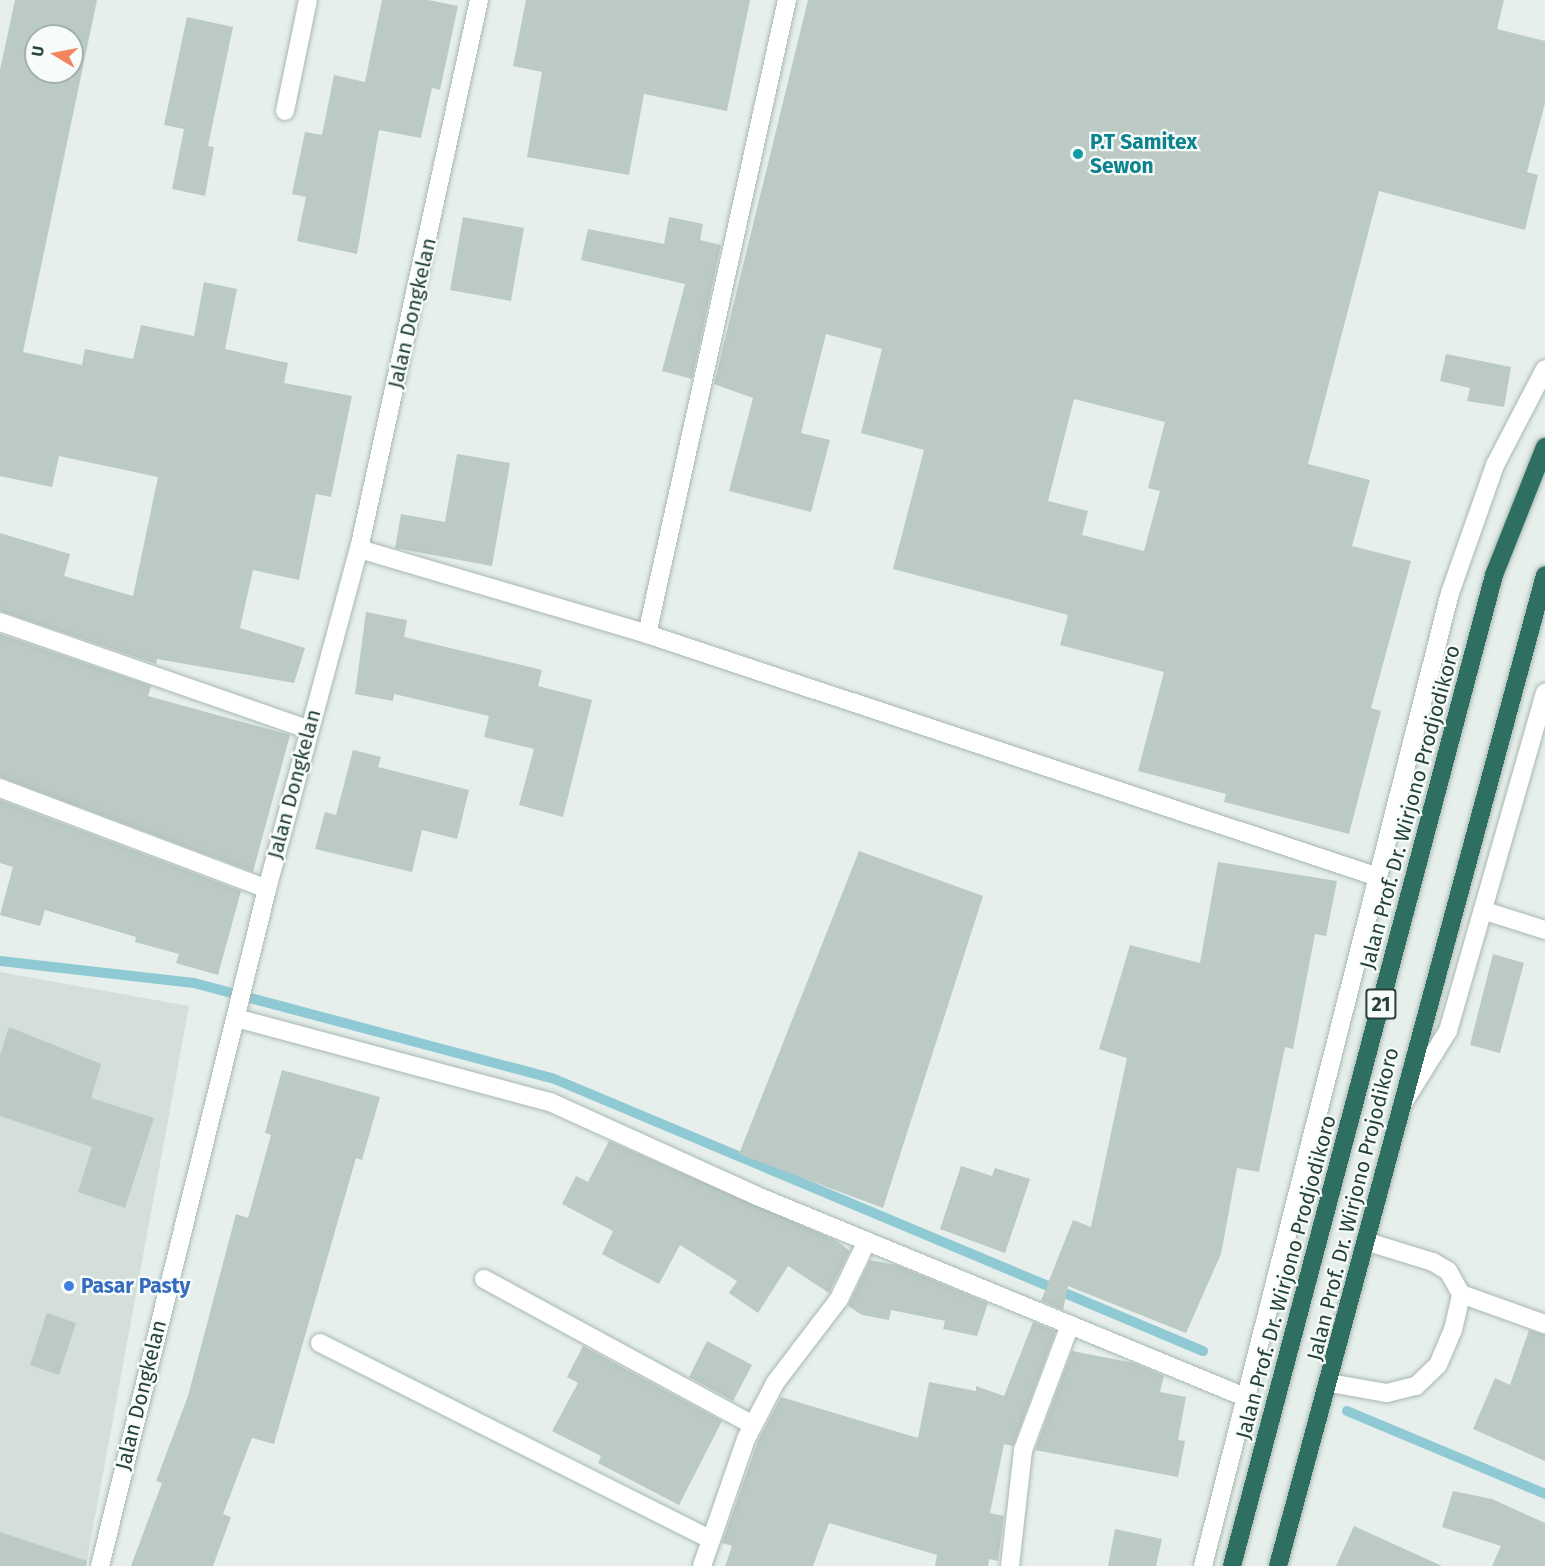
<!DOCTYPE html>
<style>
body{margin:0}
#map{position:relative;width:1545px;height:1566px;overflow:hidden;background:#e6efeb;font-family:"Fira Sans",sans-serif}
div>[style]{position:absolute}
.built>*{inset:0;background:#d4dfda}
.stream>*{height:10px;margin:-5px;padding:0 5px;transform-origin:5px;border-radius:5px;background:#8ec9d4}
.building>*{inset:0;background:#bbcac4}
.roads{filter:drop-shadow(0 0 2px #a8b8b2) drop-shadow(0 0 2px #a8b8b2)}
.lane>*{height:18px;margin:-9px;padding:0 9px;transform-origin:9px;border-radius:9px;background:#fff}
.street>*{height:18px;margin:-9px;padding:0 9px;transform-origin:9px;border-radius:9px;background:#fff}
.secondary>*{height:18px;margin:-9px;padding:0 9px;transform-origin:9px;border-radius:9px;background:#fff}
.highway>*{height:18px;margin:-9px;padding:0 9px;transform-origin:9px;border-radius:9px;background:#2f6f62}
.dots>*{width:16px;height:16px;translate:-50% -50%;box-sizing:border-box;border:3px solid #f7fbf9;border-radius:50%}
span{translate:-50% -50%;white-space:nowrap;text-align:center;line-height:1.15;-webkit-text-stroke:4.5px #f7fbf9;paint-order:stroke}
.shield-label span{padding:2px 4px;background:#f7fbf9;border:2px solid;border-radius:4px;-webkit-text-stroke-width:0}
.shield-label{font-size:20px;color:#24423a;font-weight:700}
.culture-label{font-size:21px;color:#0d838f;font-weight:700}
.left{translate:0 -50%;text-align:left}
.street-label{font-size:21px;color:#24423a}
.shop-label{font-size:21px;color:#366cbe;font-weight:700}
.north{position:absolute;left:24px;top:24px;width:60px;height:60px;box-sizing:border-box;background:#f7fbf9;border:2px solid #a3b1ad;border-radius:50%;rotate:280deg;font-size:16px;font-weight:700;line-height:24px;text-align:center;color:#24423a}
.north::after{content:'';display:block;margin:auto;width:21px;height:27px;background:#f4845f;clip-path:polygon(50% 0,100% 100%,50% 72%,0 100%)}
</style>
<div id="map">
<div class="built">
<div style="clip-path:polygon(0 972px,189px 1006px,86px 1566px,0 1566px)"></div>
</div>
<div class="stream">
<div style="left:0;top:961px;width:195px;rotate:6.5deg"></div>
<div style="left:194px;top:983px;width:370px;rotate:14.9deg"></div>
<div style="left:552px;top:1078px;width:706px;rotate:22.75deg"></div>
<div style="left:1347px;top:1411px;width:215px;rotate:22.7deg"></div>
</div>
<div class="building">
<div style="clip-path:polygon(evenodd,15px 0,97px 0,23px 352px,82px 365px,85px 349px,133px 359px,141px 325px,194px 336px,204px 282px,237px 289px,225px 349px,288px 363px,284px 383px,352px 396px,331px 497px,316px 494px,299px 580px,253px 570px,240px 628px,305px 648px,294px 683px,157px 659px,156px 664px,0 611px,0 533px,70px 554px,64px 576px,133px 596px,158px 477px,59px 456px,52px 487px,0 476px,0 70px,15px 0,36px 36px,72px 36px,72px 72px,36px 72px,36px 36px)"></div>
<div style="clip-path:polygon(382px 0,428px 0,458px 6px,440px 90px,432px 88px,421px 138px,379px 130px,357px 254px,297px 241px,306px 197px,292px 194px,305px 132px,322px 135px,334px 75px,365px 82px)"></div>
<div style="clip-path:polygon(526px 0,750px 0,727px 111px,644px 94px,629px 175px,527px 157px,542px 72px,513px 66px)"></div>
<div style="clip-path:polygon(evenodd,808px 0,1504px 0,1497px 29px,1545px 41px,1545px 103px,1527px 172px,1538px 175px,1525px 230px,1379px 191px,1308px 464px,1370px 480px,1352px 546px,1411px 561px,1371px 708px,1381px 711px,1349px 834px,1224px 802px,1226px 794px,1138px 771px,1164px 672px,1060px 645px,1068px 615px,893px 569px,924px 450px,861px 433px,882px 349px,826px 334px,801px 433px,830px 440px,811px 512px,729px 491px,753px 398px,714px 384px,808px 0,1074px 399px,1165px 422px,1148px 488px,1160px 491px,1144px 551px,1082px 535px,1088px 511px,1048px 501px,1074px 399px)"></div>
<div style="clip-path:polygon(187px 17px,233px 27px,208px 146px,214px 147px,205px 196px,172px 189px,184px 129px,164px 125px)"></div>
<div style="clip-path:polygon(463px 217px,524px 228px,511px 301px,450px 290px)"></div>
<div style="clip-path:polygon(669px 217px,703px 224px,700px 240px,721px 245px,692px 379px,662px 371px,685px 284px,581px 260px,588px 229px,664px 244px)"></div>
<div style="clip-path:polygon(1446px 354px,1511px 367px,1504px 407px,1467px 401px,1470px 388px,1440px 381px)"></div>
<div style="clip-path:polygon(457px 454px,510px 463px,492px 566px,395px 548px,401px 514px,445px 522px)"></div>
<div style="clip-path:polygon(366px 612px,407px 620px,404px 637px,542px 670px,538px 686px,592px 700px,563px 817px,519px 805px,534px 749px,484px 737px,489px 716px,394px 694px,393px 701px,355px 694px)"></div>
<div style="clip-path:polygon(0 634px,151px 686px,148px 696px,290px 735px,253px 872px,0 777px)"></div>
<div style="clip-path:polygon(353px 750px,381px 757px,378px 767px,469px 790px,457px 839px,422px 830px,412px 872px,315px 849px,325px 812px,336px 815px)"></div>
<div style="clip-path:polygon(0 800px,241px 891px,218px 975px,176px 963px,179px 954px,135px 942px,136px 937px,45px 910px,40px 926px,0 915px,13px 867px,0 863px)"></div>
<div style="clip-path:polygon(859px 851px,983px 896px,883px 1208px,739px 1154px)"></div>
<div style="clip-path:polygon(1218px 862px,1337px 881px,1326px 936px,1315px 934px,1293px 1049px,1285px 1047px,1259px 1172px,1237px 1168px,1221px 1254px,1186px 1333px,1068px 1286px,1063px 1310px,1041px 1301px,1073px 1220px,1091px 1227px,1127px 1058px,1099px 1049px,1130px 945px,1200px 963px)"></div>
<div style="clip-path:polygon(1493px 954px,1524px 963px,1500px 1053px,1470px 1045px)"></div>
<div style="clip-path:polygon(9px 1027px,101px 1064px,91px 1098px,154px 1118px,125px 1208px,78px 1192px,92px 1147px,0 1116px,0 1055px)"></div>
<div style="clip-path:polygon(282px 1070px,380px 1097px,362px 1160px,356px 1158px,274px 1444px,252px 1438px,223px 1514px,231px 1517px,213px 1566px,131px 1566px,162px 1483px,156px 1481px,188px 1396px,236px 1214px,248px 1218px,271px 1135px,265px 1133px)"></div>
<div style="clip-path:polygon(609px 1141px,835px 1240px,850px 1251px,829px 1293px,788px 1266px,758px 1313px,729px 1293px,737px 1281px,680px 1245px,659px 1284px,602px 1254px,613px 1231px,562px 1204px,576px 1176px,588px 1182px)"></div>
<div style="clip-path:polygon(961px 1166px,992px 1176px,995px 1168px,1030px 1179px,1005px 1253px,940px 1229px)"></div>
<div style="clip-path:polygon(870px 1260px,896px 1265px,988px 1303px,977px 1336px,943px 1329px,945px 1321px,891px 1310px,889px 1320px,862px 1315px,848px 1306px)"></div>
<div style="clip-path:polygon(47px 1313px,76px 1323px,59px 1375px,30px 1365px)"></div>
<div style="clip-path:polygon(1033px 1322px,1056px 1331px,1013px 1446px,1004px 1444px,990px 1513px,1004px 1516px,998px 1561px,989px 1559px,988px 1566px,935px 1566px,937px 1555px,829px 1523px,813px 1566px,725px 1566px,732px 1546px,722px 1543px,758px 1441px,781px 1397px,918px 1438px,929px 1382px,976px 1391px,976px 1386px,1004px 1396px)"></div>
<div style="clip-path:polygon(1529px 1330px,1545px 1335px,1545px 1461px,1473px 1429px,1495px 1378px,1510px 1385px)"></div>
<div style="clip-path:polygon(707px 1341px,752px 1365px,733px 1401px,689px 1377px)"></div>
<div style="clip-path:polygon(583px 1346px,722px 1421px,679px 1505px,598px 1463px,601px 1456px,552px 1431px,578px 1383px,567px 1377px)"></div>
<div style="clip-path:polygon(1072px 1351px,1134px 1363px,1164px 1376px,1160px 1392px,1186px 1397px,1178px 1440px,1185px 1441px,1178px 1477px,1035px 1450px)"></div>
<div style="clip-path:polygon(1453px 1491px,1492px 1499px,1545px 1523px,1545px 1566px,1492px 1566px,1501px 1546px,1442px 1527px)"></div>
<div style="clip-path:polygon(1354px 1526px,1442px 1566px,1336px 1566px)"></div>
<div style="clip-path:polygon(1115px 1529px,1162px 1539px,1156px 1566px,1108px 1566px)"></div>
<div style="clip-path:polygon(0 1532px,87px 1561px,86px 1566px,0 1566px)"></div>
</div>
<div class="roads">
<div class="lane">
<div style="left:647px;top:634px;width:649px;rotate:-77.55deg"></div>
<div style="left:1330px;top:1383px;width:58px;rotate:10deg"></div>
<div style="left:1387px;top:1393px;width:30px;rotate:-14deg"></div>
<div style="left:1416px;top:1386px;width:30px;rotate:-44deg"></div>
<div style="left:1438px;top:1365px;width:38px;rotate:-67deg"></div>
<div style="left:1453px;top:1330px;width:37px;rotate:-77deg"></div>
<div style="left:1461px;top:1294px;width:26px;rotate:-119deg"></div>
<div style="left:1448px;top:1271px;width:17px;rotate:-149deg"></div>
<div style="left:1433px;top:1262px;width:68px;rotate:-162.9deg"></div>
</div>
<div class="street">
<div style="left:285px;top:111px;width:113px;rotate:-78.3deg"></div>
<div style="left:359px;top:549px;width:300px;rotate:16.4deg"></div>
<div style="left:647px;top:634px;width:770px;rotate:18.39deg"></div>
<div style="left:0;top:622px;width:326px;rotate:19.2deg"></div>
<div style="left:0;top:788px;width:285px;rotate:20.7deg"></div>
<div style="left:1485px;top:911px;width:63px;rotate:17.6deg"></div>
<div style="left:236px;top:1018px;width:325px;rotate:15deg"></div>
<div style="left:550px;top:1102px;width:227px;rotate:24.4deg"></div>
<div style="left:757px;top:1196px;width:528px;rotate:22.39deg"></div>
<div style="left:484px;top:1279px;width:306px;rotate:28.5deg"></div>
<div style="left:1461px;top:1294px;width:89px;rotate:19.7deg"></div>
<div style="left:320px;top:1343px;width:438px;rotate:26.7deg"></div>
<div style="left:100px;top:1566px;width:697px;rotate:-76.14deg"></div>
<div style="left:267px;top:889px;width:352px;rotate:-74.9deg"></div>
<div style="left:359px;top:549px;width:562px;rotate:-77.67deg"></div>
<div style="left:702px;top:1566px;width:134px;rotate:-70.9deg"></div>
<div style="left:746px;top:1439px;width:63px;rotate:-62.6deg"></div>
<div style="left:775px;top:1383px;width:106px;rotate:-52.7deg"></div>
<div style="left:839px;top:1299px;width:64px;rotate:-64.2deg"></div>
<div style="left:1010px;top:1566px;width:117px;rotate:-83.6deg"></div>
<div style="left:1023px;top:1450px;width:134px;rotate:-69.4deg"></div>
</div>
<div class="secondary">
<div style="left:1405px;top:1100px;width:81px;rotate:-58.1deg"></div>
<div style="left:1448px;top:1031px;width:352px;rotate:-74deg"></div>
<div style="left:1203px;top:1566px;width:1004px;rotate:-75.76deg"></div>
<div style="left:1450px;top:593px;width:136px;rotate:-70.6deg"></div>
<div style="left:1495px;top:465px;width:108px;rotate:-62.5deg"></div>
</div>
<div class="highway">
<div style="left:1232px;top:1566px;width:1025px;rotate:-75.19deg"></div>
<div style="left:1494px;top:575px;width:138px;rotate:-68.3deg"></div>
<div style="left:1278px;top:1566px;width:1026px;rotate:-74.92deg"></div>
</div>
</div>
<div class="dots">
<div style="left:1078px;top:154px;background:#0f9aa8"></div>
<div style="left:69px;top:1286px;background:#3f7fe0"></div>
</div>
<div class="shield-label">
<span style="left:1381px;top:1004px">21</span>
</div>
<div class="culture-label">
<span class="left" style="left:1090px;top:154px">P.T Samitex<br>Sewon</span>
</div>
<div class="street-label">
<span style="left:412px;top:313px;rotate:-77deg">Jalan Dongkelan</span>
<span style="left:294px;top:784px;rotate:-75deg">Jalan Dongkelan</span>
<span style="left:1410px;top:807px;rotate:-75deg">Jalan Prof. Dr. Wirjono Prodjodikoro</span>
<span style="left:1353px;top:1204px;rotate:-76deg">Jalan Prof. Dr. Wirjono Projodikoro</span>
<span style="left:1286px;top:1277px;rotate:-75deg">Jalan Prof. Dr. Wirjono Prodjodikoro</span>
<span style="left:141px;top:1395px;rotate:-76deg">Jalan Dongkelan</span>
</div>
<div class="shop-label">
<span class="left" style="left:81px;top:1286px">Pasar Pasty</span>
</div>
<div class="north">U</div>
</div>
